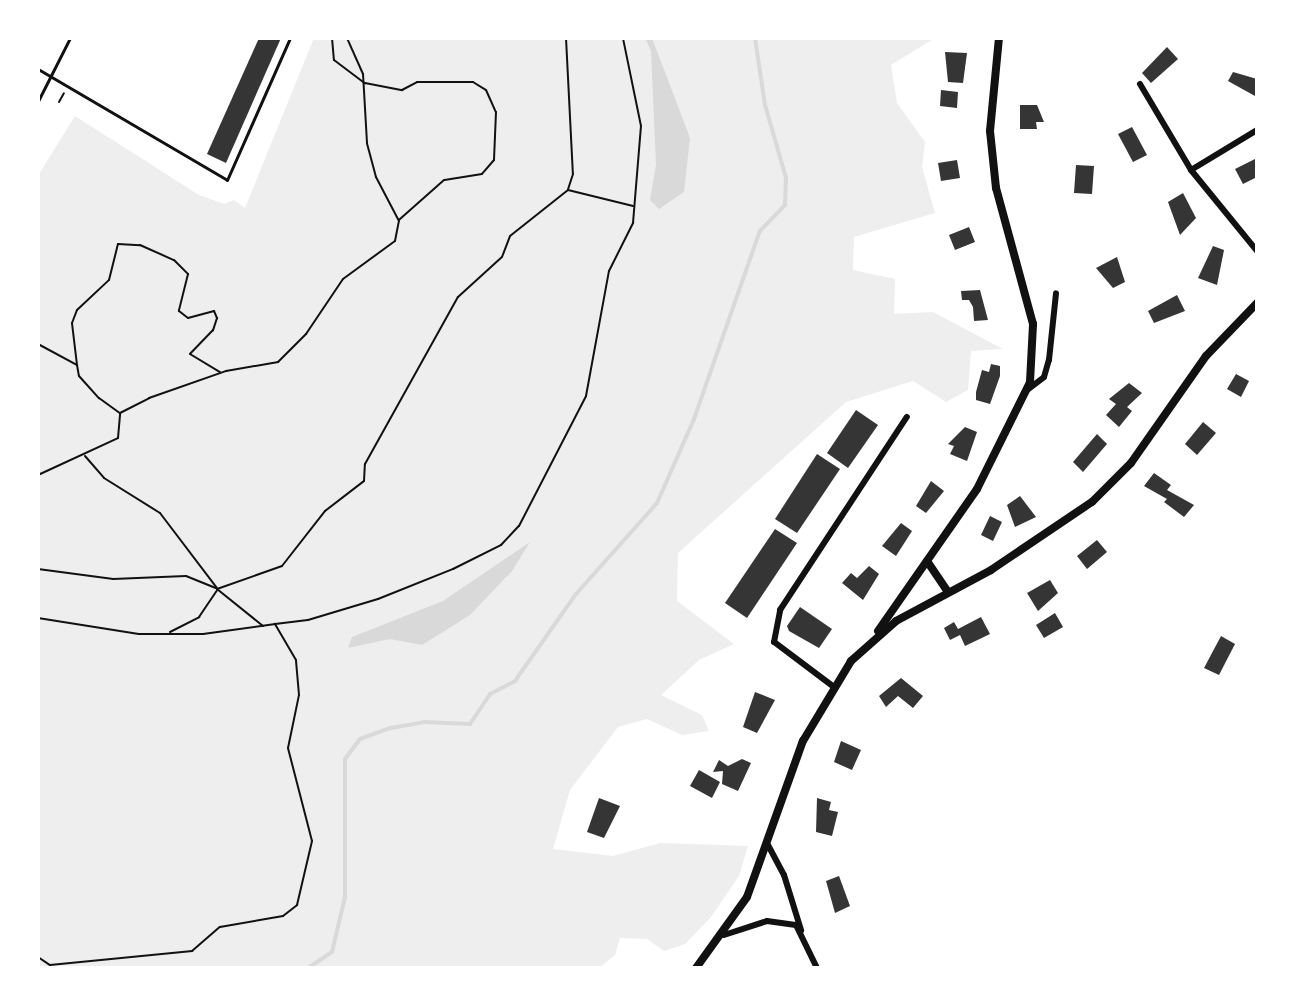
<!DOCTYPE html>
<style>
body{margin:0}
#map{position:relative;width:1295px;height:1006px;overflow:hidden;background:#fff;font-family:Overpass,sans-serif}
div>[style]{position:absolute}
.green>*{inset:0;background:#eee}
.water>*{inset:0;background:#d9d9d9}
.stream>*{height:4px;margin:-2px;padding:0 2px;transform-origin:2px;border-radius:2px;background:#d9d9d9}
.building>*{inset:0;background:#353535}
.path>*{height:2px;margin:-1px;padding:0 1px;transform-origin:1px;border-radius:1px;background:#111}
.service>*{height:3px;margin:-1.5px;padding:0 1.5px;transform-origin:1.5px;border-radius:1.5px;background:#111}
.minor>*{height:6px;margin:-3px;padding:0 3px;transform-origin:3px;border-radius:3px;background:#111}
.tertiary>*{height:8px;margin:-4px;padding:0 4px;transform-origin:4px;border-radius:4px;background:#111}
span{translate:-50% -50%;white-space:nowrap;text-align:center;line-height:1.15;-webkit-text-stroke:6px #fff;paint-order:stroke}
.frame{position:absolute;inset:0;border:40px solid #fff;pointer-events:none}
</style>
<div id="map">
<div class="green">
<div style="clip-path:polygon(314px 38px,935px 38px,891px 65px,897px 103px,925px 142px,922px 167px,935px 213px,854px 237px,853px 270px,895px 279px,894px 314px,933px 312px,1003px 349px,971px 351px,968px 390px,946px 402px,913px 381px,846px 402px,678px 553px,677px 601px,734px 644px,699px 660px,661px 695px,702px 715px,709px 731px,682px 735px,647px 719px,618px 727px,570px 790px,553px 849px,613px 856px,660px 843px,748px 846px,739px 876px,711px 917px,685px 944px,664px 951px,647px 939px,620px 938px,615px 955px,599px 968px,38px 968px,39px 174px,75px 116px,199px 195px,224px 204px,234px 200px,245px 208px)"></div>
</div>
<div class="water">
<div style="clip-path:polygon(645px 38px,652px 38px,690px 138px,684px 192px,659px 209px,650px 200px,656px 165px,651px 51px)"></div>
<div style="clip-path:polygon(530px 542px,512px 571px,470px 615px,422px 645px,390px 639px,348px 648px,352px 637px,443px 601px)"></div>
</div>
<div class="stream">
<div style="left:308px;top:968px;width:29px;rotate:-34deg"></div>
<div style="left:332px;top:952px;width:57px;rotate:-76.7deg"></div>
<div style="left:345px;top:897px;width:138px;rotate:-90deg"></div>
<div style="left:345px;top:759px;width:25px;rotate:-53deg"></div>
<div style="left:360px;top:739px;width:33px;rotate:-20deg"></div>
<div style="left:391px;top:728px;width:34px;rotate:-10deg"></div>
<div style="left:424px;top:722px;width:46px;rotate:2.5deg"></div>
<div style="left:470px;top:724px;width:36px;rotate:-56deg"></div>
<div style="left:490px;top:694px;width:28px;rotate:-27deg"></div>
<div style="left:515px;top:681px;width:106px;rotate:-55deg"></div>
<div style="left:576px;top:594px;width:122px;rotate:-48.3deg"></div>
<div style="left:657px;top:503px;width:92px;rotate:-66.2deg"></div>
<div style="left:694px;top:419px;width:199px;rotate:-70.7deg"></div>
<div style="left:760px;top:231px;width:36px;rotate:-46deg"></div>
<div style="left:785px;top:205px;width:27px;rotate:-88deg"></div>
<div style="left:786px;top:178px;width:76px;rotate:-106deg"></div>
<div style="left:765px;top:105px;width:68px;rotate:-98.5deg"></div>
</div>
<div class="building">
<div style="clip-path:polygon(259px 38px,281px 38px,226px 163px,207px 154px)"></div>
<div style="clip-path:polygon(1167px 47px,1178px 59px,1151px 83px,1142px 73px)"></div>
<div style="clip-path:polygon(945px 52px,967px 53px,963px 83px,948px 82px)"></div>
<div style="clip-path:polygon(1233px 72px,1257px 79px,1255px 96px,1228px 81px)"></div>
<div style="clip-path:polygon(941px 90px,958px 92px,957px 108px,940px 106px)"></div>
<div style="clip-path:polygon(1020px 105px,1037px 105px,1044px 122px,1036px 122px,1037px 129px,1020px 129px)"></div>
<div style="clip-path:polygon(1132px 127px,1147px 155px,1133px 162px,1118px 134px)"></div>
<div style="clip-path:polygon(1257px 158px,1257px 177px,1243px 184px,1235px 169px)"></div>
<div style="clip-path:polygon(957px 160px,960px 178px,941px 181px,938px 163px)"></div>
<div style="clip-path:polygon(1076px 165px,1094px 166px,1092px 194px,1074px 193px)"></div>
<div style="clip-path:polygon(1183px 193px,1196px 218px,1180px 235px,1168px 202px)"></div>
<div style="clip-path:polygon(969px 227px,975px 242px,955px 250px,949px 235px)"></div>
<div style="clip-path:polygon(1213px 246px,1224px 250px,1217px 285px,1198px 278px)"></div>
<div style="clip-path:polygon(1117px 257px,1125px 282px,1113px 288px,1096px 268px)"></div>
<div style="clip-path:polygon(980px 290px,988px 320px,974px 321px,973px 307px,969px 300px,962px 300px,961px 291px)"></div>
<div style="clip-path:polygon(1177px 295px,1185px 311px,1154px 323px,1148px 311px)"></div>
<div style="clip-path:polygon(991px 364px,1000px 366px,1000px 376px,990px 404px,976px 400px,976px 392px,982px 370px,989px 372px)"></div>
<div style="clip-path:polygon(1236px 374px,1249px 381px,1241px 397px,1227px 389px)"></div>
<div style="clip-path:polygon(1129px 383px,1142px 393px,1127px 407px,1132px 411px,1119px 427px,1106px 415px,1116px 404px,1109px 399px)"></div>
<div style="clip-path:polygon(856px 410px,878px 425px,848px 468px,827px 453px)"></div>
<div style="clip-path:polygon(1203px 422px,1216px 433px,1197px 455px,1185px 444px)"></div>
<div style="clip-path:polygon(965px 427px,977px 432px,967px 461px,950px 454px,954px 446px,948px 444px)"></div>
<div style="clip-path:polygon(1097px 434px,1107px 444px,1083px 472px,1073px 462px)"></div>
<div style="clip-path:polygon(817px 454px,840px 469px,797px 533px,775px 519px)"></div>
<div style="clip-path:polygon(1154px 473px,1171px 485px,1167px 490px,1194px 505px,1184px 517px,1164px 502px,1167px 499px,1144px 486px)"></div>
<div style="clip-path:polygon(931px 481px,944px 491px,926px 513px,916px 506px)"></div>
<div style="clip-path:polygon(1020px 496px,1036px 517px,1015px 527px,1007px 505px)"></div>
<div style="clip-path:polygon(990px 516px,1002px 522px,993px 541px,981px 535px)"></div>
<div style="clip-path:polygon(901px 523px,912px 531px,896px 556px,882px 546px)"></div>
<div style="clip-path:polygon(775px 529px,797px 543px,747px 618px,725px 603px)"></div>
<div style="clip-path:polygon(1097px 540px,1107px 552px,1087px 569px,1077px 556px)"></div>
<div style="clip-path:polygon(869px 566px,879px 574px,863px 600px,842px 583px,851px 573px,857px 578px)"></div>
<div style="clip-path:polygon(1050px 580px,1058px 593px,1038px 611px,1027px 593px)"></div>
<div style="clip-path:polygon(800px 607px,832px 629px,819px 648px,789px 631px,787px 626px)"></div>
<div style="clip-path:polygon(1055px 613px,1063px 627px,1044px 638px,1036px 625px)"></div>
<div style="clip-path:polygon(981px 617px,990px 634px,965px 646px,960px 635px,950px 640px,944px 628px,954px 622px,958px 629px)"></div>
<div style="clip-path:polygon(1221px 636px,1235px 644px,1219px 675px,1204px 668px)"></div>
<div style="clip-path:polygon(901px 678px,923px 696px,913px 708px,898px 696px,886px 707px,879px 696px)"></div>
<div style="clip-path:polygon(755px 692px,775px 700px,757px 733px,743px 727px)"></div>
<div style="clip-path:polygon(841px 741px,861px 750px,852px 770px,834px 762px)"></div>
<div style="clip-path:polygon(742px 759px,751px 763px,738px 791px,722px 784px,723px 771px,713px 772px,719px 760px,728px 766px)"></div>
<div style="clip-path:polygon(699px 770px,720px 782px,712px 798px,690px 786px)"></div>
<div style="clip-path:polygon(599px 798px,620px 806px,604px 838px,587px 832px)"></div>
<div style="clip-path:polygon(817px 798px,831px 802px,829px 810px,838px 812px,832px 836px,816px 832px)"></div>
<div style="clip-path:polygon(839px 876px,850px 906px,835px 913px,826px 881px)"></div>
</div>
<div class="path">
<div style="left:332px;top:38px;width:22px;rotate:85deg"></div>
<div style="left:334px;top:60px;width:39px;rotate:37deg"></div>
<div style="left:365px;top:83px;width:38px;rotate:11deg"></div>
<div style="left:402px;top:90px;width:17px;rotate:-28deg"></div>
<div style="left:417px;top:82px;width:56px"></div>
<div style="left:473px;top:82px;width:15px;rotate:32deg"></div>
<div style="left:486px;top:90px;width:24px;rotate:66deg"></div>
<div style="left:496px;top:112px;width:48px;rotate:92.4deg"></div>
<div style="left:494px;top:160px;width:18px;rotate:131deg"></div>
<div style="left:482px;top:174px;width:38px;rotate:171deg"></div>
<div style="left:444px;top:180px;width:60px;rotate:138.4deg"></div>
<div style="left:566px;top:38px;width:136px;rotate:87.1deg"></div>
<div style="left:573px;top:174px;width:16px;rotate:108deg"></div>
<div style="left:59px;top:102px;width:10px;rotate:-61deg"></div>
<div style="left:38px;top:344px;width:44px;rotate:28.3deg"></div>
<div style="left:77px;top:365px;width:11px;rotate:80deg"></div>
<div style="left:79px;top:376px;width:30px;rotate:48deg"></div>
<div style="left:99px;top:398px;width:26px;rotate:36deg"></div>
<div style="left:77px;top:365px;width:42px;rotate:-96.8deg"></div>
<div style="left:72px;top:323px;width:14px;rotate:-69deg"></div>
<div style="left:77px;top:310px;width:44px;rotate:-43.2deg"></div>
<div style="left:109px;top:280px;width:37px;rotate:-76deg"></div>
<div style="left:118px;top:244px;width:22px;rotate:3deg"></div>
<div style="left:140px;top:245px;width:37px;rotate:24deg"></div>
<div style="left:174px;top:260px;width:20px;rotate:45deg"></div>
<div style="left:188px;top:274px;width:38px;rotate:104deg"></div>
<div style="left:179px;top:311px;width:11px;rotate:38deg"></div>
<div style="left:188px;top:318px;width:27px;rotate:-15deg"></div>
<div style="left:214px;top:311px;width:8px;rotate:67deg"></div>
<div style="left:217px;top:318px;width:13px;rotate:108deg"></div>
<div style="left:213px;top:330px;width:33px;rotate:134deg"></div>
<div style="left:190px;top:354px;width:35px;rotate:31deg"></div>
<div style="left:85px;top:456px;width:29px;rotate:49deg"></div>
<div style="left:104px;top:478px;width:66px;rotate:32deg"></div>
<div style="left:160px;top:513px;width:94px;rotate:52.8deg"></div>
<div style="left:38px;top:475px;width:88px;rotate:-24.8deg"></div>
<div style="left:118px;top:438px;width:25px;rotate:-85deg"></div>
<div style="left:120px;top:413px;width:33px;rotate:-27deg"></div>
<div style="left:149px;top:398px;width:82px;rotate:-19.3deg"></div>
<div style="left:226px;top:371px;width:53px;rotate:-9.8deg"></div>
<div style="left:278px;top:362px;width:40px;rotate:-45deg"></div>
<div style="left:306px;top:334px;width:66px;rotate:-56.1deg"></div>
<div style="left:343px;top:279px;width:64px;rotate:-36.2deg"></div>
<div style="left:395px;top:241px;width:20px;rotate:-79deg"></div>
<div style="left:399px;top:221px;width:50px;rotate:-117.6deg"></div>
<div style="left:376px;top:177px;width:35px;rotate:-105deg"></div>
<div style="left:367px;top:143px;width:69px;rotate:-93.3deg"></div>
<div style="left:363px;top:74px;width:39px;rotate:-114deg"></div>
<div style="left:38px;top:569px;width:76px;rotate:7.6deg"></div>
<div style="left:113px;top:579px;width:73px;rotate:-2.4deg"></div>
<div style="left:186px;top:576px;width:32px;rotate:22deg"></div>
<div style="left:38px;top:618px;width:102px;rotate:9deg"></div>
<div style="left:139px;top:634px;width:64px"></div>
<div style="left:203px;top:634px;width:73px;rotate:-7.9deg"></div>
<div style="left:263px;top:626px;width:59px;rotate:-141.2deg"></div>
<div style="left:217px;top:589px;width:69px;rotate:-19.5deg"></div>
<div style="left:282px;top:566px;width:70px;rotate:-52deg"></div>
<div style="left:325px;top:511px;width:49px;rotate:-37.6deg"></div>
<div style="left:364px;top:481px;width:17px;rotate:-87deg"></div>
<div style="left:365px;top:464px;width:191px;rotate:-60.9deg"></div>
<div style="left:458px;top:297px;width:59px;rotate:-42.3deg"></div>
<div style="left:502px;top:257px;width:22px;rotate:-69deg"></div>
<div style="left:510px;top:236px;width:74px;rotate:-38.4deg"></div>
<div style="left:568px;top:190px;width:67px;rotate:13.8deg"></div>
<div style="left:170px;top:632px;width:33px;rotate:-27deg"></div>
<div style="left:199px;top:617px;width:32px;rotate:-56deg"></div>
<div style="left:38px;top:957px;width:14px;rotate:34deg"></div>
<div style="left:50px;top:965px;width:143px;rotate:-5.6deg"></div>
<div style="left:192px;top:951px;width:37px;rotate:-41deg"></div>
<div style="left:220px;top:927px;width:64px;rotate:-9.9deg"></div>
<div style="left:283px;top:916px;width:18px;rotate:-38deg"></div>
<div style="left:297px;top:905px;width:66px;rotate:-76.8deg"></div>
<div style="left:312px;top:841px;width:96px;rotate:-104.5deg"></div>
<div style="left:288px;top:748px;width:54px;rotate:-78.3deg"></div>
<div style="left:299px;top:695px;width:35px;rotate:-95deg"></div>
<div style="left:296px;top:660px;width:42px;rotate:-120.3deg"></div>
<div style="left:275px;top:624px;width:33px;rotate:-7deg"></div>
<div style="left:308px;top:620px;width:73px;rotate:-16.7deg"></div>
<div style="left:378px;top:599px;width:81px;rotate:-21.8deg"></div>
<div style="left:453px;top:569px;width:54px;rotate:-26.6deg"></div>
<div style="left:501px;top:545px;width:26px;rotate:-47deg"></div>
<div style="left:519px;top:526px;width:146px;rotate:-62.7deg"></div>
<div style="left:586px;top:396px;width:127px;rotate:-79.6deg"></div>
<div style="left:609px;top:271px;width:54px;rotate:-63.4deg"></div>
<div style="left:633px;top:223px;width:97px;rotate:-85.3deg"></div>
<div style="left:641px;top:126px;width:90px;rotate:-101.6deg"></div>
</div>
<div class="service">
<div style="left:38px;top:69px;width:219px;rotate:30.4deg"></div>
<div style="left:227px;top:180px;width:155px;rotate:-66.1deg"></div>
<div style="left:38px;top:101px;width:71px;rotate:-63.1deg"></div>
</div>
<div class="minor">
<div style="left:1140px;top:84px;width:100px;rotate:59.3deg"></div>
<div style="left:1191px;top:170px;width:104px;rotate:50.8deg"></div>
<div style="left:1191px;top:170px;width:77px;rotate:-31.2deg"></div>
<div style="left:1027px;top:390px;width:21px;rotate:-37deg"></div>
<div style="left:1044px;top:377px;width:18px;rotate:-74deg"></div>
<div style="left:1049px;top:360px;width:67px;rotate:-84deg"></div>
<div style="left:834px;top:687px;width:75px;rotate:-143.1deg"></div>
<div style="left:774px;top:642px;width:33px;rotate:-79deg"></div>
<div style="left:780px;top:610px;width:231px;rotate:-56.7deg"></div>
<div style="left:768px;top:845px;width:34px;rotate:62deg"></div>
<div style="left:784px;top:875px;width:58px;rotate:72.8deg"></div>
<div style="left:724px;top:935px;width:45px;rotate:-18deg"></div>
<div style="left:767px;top:921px;width:29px;rotate:8deg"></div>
<div style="left:796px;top:925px;width:48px;rotate:64deg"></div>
</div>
<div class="tertiary">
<div style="left:927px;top:561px;width:36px;rotate:56deg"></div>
<div style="left:878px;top:631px;width:173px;rotate:-55.1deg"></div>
<div style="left:977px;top:489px;width:119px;rotate:-63.6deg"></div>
<div style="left:1030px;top:382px;width:58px;rotate:-87deg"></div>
<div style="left:1033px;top:324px;width:141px;rotate:-105.2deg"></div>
<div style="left:996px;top:188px;width:57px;rotate:-96deg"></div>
<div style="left:990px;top:131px;width:93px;rotate:-84.5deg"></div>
<div style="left:696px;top:968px;width:87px;rotate:-54.3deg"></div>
<div style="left:747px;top:897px;width:166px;rotate:-70.3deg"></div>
<div style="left:803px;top:741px;width:93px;rotate:-59deg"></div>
<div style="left:851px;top:661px;width:60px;rotate:-41.6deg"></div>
<div style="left:896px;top:621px;width:108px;rotate:-28.2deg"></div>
<div style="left:991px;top:570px;width:122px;rotate:-34deg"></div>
<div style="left:1092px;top:502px;width:55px;rotate:-45deg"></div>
<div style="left:1131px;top:463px;width:131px;rotate:-55deg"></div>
<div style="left:1206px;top:356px;width:74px;rotate:-46.1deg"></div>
</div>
<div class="frame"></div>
</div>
